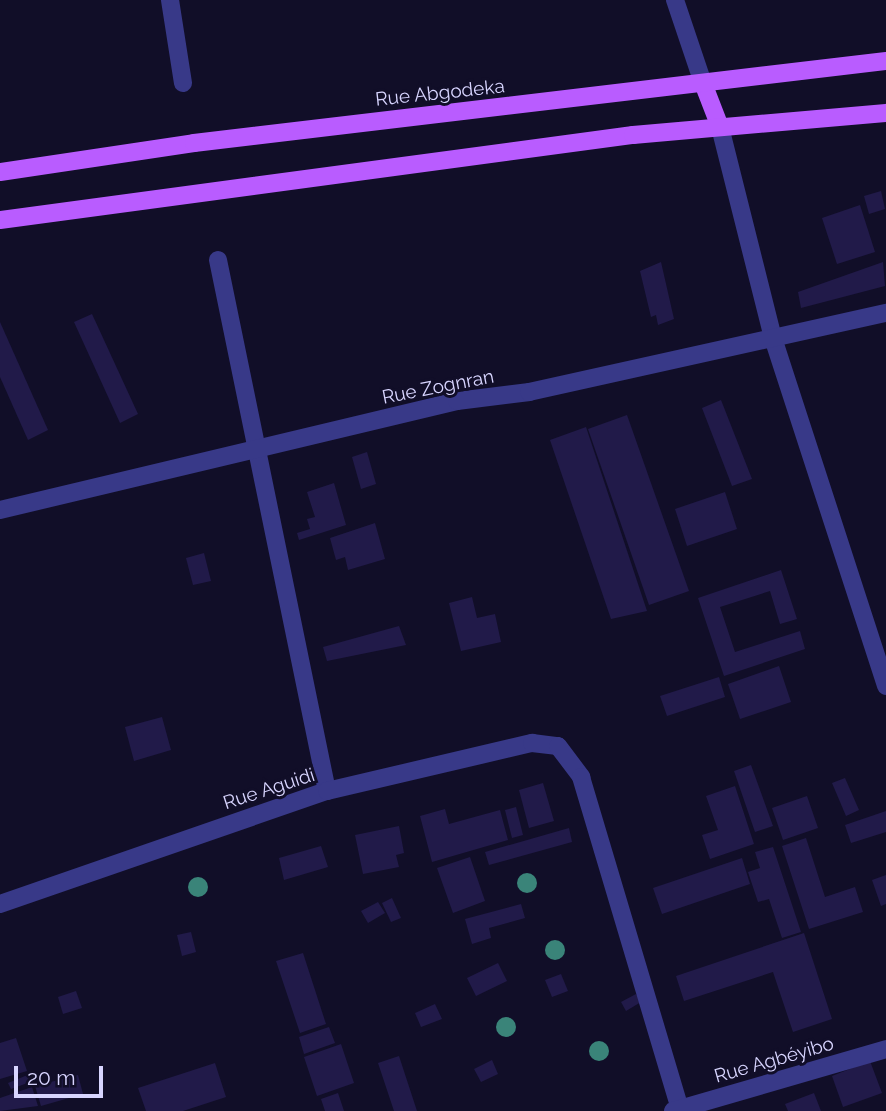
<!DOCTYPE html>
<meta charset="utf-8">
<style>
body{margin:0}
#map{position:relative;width:886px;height:1111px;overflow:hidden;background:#110e28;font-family:Raleway,sans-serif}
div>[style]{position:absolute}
.building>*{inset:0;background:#211a49}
.minor>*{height:18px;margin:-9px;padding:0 9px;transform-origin:9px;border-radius:9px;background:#383988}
.primary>*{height:18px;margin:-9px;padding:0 9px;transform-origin:9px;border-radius:9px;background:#b95cff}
.trees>*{width:20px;height:20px;margin:-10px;border-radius:50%;background:#3a8479}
span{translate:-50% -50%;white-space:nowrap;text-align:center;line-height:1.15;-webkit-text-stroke:6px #110e28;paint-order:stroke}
.street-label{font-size:19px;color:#d8d5ff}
.scale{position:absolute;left:14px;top:1066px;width:89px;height:32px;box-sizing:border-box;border:4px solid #d8d5ff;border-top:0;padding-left:9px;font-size:21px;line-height:24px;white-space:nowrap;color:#d8d5ff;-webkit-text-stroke:5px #110e28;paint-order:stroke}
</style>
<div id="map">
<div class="building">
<div style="clip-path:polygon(881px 191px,885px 209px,869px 214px,864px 196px)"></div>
<div style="clip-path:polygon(860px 205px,875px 252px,837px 264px,822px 218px)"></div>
<div style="clip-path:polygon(661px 262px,674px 319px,658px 325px,656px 315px,651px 317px,640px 271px)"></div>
<div style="clip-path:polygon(883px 262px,885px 286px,801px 308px,798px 292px)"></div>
<div style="clip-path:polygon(92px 314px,138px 414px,120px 423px,74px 322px)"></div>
<div style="clip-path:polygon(0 322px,48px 430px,28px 440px,0 377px)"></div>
<div style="clip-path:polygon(721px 400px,752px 479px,732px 486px,702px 408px)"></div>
<div style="clip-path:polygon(627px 415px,689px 591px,649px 605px,588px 429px)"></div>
<div style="clip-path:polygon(586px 427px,647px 611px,611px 619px,550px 440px)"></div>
<div style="clip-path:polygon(367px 452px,376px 484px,361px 489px,352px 457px)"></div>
<div style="clip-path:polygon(334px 483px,346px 525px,299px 540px,297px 533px,310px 529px,307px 519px,315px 517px,307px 492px)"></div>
<div style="clip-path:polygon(725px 492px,737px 529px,687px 546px,675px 509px)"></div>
<div style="clip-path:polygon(375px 523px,385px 559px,348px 570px,345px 557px,336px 560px,330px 538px)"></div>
<div style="clip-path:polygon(204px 553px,211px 581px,193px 585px,186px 558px)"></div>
<div style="clip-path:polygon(781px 570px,797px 619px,780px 624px,770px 591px,720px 607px,735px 652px,800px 631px,805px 649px,724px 676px,698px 598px)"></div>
<div style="clip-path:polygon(472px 597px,477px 618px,495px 614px,501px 642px,461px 651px,449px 603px)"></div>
<div style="clip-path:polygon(399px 626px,406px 645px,327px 661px,323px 647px)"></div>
<div style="clip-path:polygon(779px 666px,791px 702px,740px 719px,728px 684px)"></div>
<div style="clip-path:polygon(719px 677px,725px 697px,667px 716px,660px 696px)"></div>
<div style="clip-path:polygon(162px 717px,171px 750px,134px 761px,125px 727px)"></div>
<div style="clip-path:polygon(751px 765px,773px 826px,755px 832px,734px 771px)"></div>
<div style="clip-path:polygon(845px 778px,859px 810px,846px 816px,832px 783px)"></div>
<div style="clip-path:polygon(543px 783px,554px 821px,529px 828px,519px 790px)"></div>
<div style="clip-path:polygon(735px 786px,754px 844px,710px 859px,702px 835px,718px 830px,706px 796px)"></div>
<div style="clip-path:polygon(807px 796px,818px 828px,783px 840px,772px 808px)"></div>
<div style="clip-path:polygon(516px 807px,523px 835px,512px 838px,505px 810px)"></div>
<div style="clip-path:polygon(445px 809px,449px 824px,500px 810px,508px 840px,432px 862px,420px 816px)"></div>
<div style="clip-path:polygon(886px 811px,886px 832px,851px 843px,845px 825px)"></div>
<div style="clip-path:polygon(399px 826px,404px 853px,396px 855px,399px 867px,363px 874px,355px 835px)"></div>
<div style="clip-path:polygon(569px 828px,572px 842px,489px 865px,485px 852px)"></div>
<div style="clip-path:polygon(806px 838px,825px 897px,855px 887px,863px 912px,809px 929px,782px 846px)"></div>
<div style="clip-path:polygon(321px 846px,328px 867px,284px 880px,279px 858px)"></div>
<div style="clip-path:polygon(773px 847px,801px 932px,782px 938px,769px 899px,758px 902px,748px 872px,760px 868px,755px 852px)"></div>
<div style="clip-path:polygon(470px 857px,485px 901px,453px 913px,437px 868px)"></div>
<div style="clip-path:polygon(742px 858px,750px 884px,662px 914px,653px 888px)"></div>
<div style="clip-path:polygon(886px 875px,886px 904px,881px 906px,872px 880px)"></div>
<div style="clip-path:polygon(392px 898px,401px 918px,391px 922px,382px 903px)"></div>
<div style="clip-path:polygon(378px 902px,385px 913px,368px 923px,361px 911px)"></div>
<div style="clip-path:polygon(521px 904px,525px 918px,489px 928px,491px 938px,472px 944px,465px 919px)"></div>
<div style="clip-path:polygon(191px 932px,196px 952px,182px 956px,177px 935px)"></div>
<div style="clip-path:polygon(804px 933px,832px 1019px,793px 1032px,773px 972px,684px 1001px,676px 976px)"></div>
<div style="clip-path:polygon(303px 953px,326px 1024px,300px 1033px,276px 961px)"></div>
<div style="clip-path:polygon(498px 963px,507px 981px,476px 996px,467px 978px)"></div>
<div style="clip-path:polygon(561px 974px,568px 991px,552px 997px,545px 980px)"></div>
<div style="clip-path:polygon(76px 991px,82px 1008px,63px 1014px,58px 997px)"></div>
<div style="clip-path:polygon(636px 994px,641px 1002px,626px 1011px,621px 1002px)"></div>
<div style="clip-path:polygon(435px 1004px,442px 1019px,421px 1027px,415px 1013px)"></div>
<div style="clip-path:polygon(329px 1027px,335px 1043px,304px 1054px,299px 1037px)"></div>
<div style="clip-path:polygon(16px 1038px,27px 1071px,0 1079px,0 1043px)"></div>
<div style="clip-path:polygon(341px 1044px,354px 1083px,317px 1096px,304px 1057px)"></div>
<div style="clip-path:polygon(399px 1056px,417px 1111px,394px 1111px,378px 1063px)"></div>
<div style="clip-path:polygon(492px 1060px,498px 1074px,481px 1082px,474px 1069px)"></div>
<div style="clip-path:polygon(870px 1061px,882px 1093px,843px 1107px,832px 1076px)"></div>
<div style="clip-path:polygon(215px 1063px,226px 1097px,183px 1111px,146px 1111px,138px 1088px)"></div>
<div style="clip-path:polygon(30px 1074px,33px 1081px,11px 1089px,8px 1083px)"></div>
<div style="clip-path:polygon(78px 1075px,83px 1094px,41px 1106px,35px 1086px)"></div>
<div style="clip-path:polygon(32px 1087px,38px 1106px,0 1111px,0 1098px)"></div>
<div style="clip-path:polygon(338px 1093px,344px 1111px,325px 1111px,321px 1099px)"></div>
<div style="clip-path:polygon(814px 1093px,821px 1111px,788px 1111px,785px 1104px)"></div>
</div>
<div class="minor">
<div style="left:170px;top:0;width:84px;rotate:81.1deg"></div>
<div style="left:675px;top:0;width:88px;rotate:71.4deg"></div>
<div style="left:720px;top:127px;width:218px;rotate:75.9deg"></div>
<div style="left:773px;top:338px;width:366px;rotate:72deg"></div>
<div style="left:218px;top:260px;width:542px;rotate:78.4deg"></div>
<div style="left:0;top:510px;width:470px;rotate:-13.4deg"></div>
<div style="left:457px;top:401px;width:73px;rotate:-7.1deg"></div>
<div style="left:529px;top:392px;width:366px;rotate:-12.5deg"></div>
<div style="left:0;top:904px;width:346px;rotate:-19.1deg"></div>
<div style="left:327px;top:791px;width:211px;rotate:-13.2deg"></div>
<div style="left:532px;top:743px;width:26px;rotate:7deg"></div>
<div style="left:558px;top:746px;width:39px;rotate:53deg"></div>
<div style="left:581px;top:777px;width:346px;rotate:73.4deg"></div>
<div style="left:673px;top:1111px;width:222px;rotate:-16.2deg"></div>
</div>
<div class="primary">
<div style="left:703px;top:83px;width:47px;rotate:68.9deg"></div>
<div style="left:0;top:172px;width:196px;rotate:-8.5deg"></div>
<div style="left:194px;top:143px;width:697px;rotate:-6.76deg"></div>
<div style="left:0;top:220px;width:639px;rotate:-7.65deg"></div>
<div style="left:633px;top:135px;width:254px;rotate:-5deg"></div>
</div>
<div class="trees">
<div style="left:527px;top:883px"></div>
<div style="left:198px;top:887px"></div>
<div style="left:555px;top:950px"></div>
<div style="left:506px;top:1027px"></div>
<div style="left:599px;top:1051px"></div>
</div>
<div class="street-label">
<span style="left:440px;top:93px;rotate:-6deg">Rue Abgodeka</span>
<span style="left:438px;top:387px;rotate:-11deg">Rue Zognran</span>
<span style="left:269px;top:789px;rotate:-18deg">Rue Aguidi</span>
<span style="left:774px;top:1060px;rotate:-16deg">Rue Agbéyibo</span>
</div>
<div class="scale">20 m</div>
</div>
